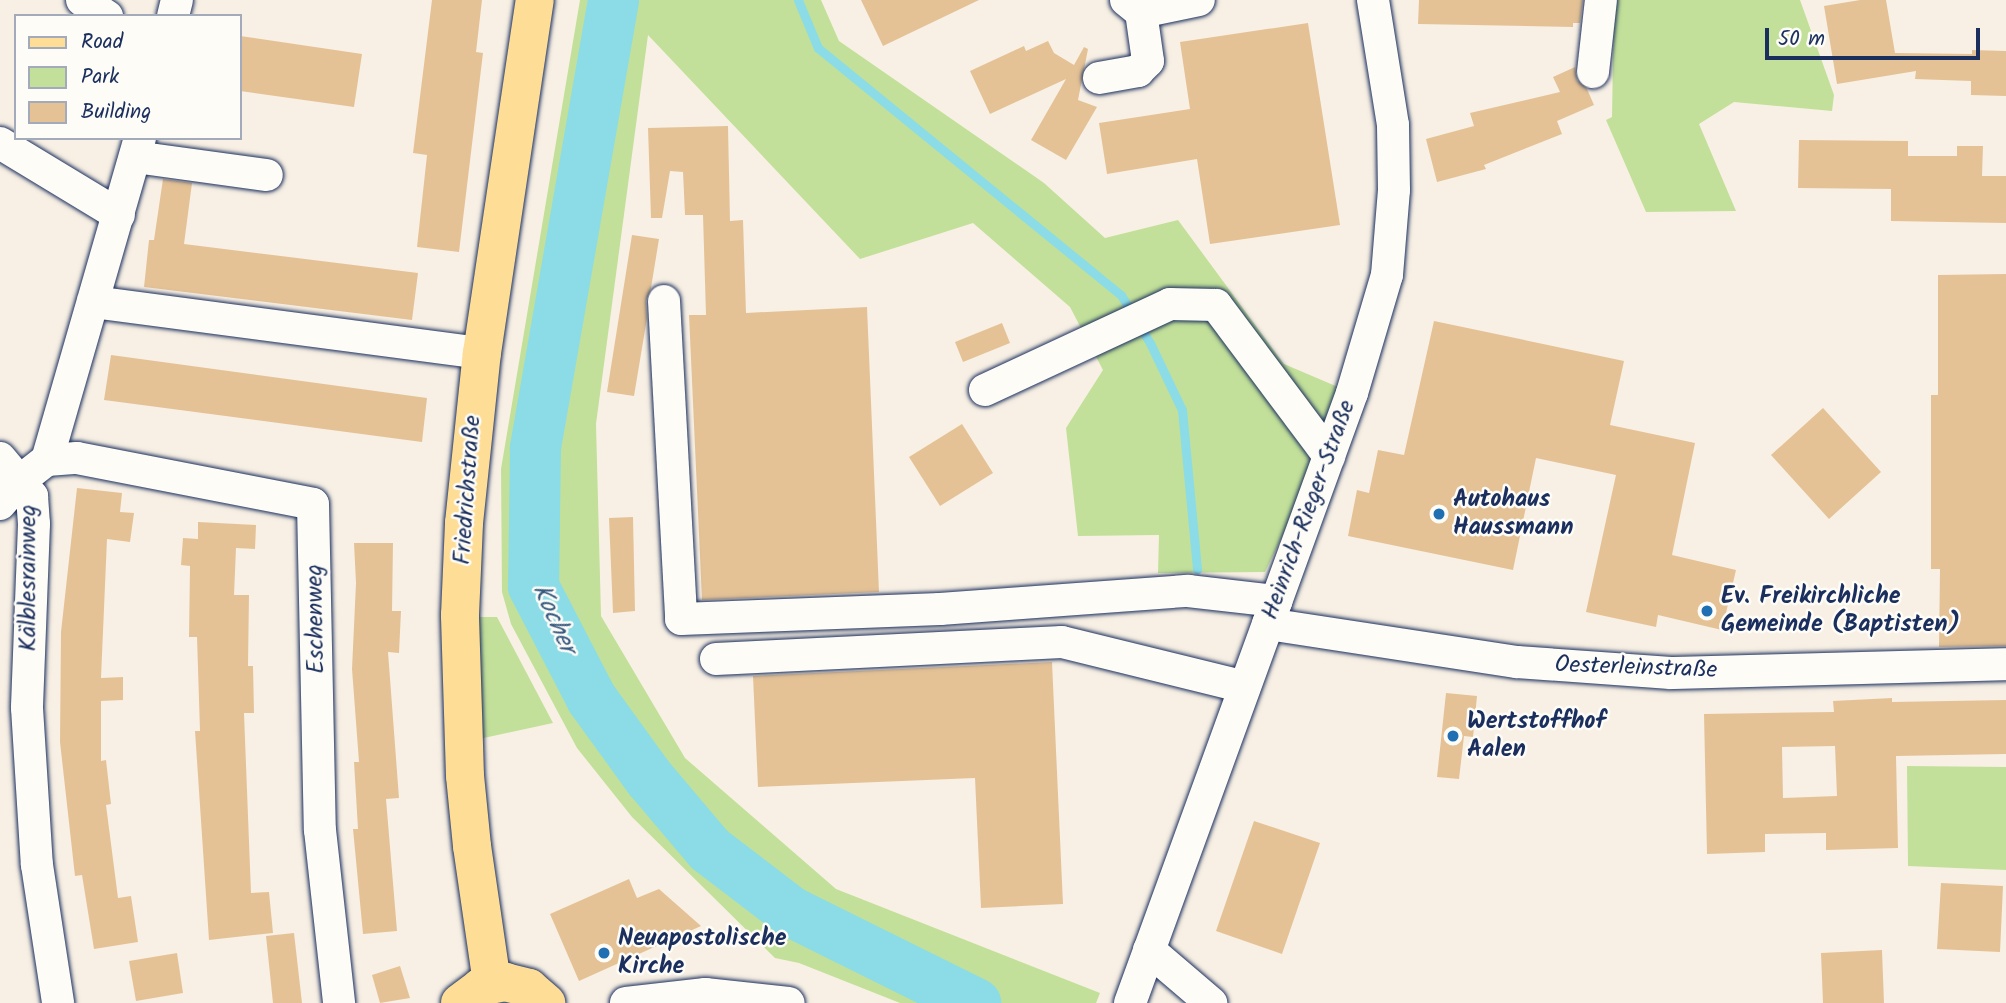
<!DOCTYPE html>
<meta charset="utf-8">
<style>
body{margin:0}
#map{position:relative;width:2006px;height:1003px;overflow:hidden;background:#f8f0e4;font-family:Kalam,sans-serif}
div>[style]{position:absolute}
.green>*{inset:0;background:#c2e099}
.stream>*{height:9px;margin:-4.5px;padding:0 4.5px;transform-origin:4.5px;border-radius:4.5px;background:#8bdce6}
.river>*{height:51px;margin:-25.5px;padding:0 25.5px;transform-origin:25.5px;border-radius:25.5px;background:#8bdce6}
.building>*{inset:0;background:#e4c296}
.roads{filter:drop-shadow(0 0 2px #1b2f5e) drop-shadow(0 0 2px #1b2f5e)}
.minor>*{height:32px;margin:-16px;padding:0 16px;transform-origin:16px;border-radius:16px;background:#fdfcf7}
.major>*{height:38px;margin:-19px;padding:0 19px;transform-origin:19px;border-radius:19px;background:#fedd96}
.dots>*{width:19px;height:19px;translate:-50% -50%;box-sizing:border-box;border:4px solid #fdfcf7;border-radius:50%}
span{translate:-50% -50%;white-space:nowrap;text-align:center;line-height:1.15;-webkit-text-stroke:5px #fdfcf7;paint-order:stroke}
.street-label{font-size:24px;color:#1b2f5e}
.poi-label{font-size:24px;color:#1b2f5e;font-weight:700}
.left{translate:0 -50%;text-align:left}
.water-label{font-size:26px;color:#375a80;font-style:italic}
.legend{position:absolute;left:14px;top:14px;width:228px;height:126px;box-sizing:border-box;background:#fdfcf7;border:2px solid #a3aaba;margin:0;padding:9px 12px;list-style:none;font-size:21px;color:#1b2f5e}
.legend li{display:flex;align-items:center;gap:14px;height:35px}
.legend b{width:35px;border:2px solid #a3aaba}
.scale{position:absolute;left:1765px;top:28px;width:215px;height:32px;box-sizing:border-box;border:4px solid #1b2f5e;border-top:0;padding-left:9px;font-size:21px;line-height:24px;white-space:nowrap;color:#1b2f5e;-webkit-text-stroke:5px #fdfcf7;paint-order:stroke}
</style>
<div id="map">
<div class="green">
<div style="clip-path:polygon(580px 0,821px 0,839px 41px,1044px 183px,1105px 238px,1178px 220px,1284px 364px,1352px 393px,1265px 572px,1158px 573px,1159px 535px,1078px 536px,1066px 428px,1103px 370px,1070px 307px,973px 223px,860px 259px,648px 35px,596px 424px,601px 616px,685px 758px,836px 889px,1100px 993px,1096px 1003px,900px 1003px,799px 963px,775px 958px,632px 817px,577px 748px,511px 624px,502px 592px,501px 469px)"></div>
<div style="clip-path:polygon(1614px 0,1800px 0,1834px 95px,1832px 111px,1734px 102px,1699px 124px,1736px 211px,1646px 212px,1606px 120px,1612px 117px)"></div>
<div style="clip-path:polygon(470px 617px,497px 617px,553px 723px,470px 741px)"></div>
<div style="clip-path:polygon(1907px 766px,2006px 767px,2006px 870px,1908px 866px)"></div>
</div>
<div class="stream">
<div style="left:798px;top:0;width:52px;rotate:67.4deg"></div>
<div style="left:818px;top:48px;width:391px;rotate:39.2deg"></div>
<div style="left:1121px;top:295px;width:56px;rotate:58.9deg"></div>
<div style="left:1150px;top:343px;width:74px;rotate:64.5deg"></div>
<div style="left:1182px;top:410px;width:160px;rotate:84.6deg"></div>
</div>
<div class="river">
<div style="left:613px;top:0;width:455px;rotate:99.9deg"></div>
<div style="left:535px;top:448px;width:138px;rotate:90.8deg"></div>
<div style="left:533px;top:586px;width:126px;rotate:62.6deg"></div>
<div style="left:591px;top:698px;width:99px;rotate:54.1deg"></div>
<div style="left:649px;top:778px;width:93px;rotate:49.8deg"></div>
<div style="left:709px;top:849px;width:102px;rotate:37.4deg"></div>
<div style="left:790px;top:911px;width:207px;rotate:26.4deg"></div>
</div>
<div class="building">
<div style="clip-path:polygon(432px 0,482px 0,476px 52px,483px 53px,459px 252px,417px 247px,427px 155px,413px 153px)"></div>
<div style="clip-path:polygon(861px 0,979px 0,883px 46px)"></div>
<div style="clip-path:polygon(1419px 0,1583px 0,1580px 23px,1573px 23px,1573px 27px,1418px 24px)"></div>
<div style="clip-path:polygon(1860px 0,1886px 0,1895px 53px,1972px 54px,1972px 50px,2006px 51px,2006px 96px,1971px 95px,1971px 81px,1915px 79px,1916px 71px,1837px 84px,1824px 6px)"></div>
<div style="clip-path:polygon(1308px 23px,1340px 225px,1210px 244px,1197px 159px,1107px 174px,1099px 123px,1190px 109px,1180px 42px)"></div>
<div style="clip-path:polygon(240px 36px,362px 54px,354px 107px,240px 91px)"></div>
<div style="clip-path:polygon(1048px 41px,1054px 53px,1074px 65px,1084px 47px,1088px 49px,1078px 100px,1097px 107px,1066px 160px,1031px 140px,1066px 79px,990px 114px,970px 71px,1024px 46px,1026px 51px)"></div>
<div style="clip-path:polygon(1575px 67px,1577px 80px,1587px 89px,1594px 105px,1557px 121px,1562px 134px,1484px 165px,1486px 169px,1437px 182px,1426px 139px,1474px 126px,1470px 113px,1560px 92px,1553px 77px)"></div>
<div style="clip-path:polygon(728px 126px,730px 221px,743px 220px,746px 313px,867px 307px,879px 592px,702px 600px,689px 315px,706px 315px,703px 215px,685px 215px,683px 172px,670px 171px,662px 218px,651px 218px,648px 128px)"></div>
<div style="clip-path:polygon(1799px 140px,1908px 141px,1908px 156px,1957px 156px,1957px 146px,1983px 146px,1982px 176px,2006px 176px,2006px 223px,1891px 221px,1891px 189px,1798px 188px)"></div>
<div style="clip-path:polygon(163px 179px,192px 183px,184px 244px,418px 273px,412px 320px,144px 287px,149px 240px,154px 240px)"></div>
<div style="clip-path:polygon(632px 235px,659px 239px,651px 288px,646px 301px,647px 318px,634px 396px,607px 392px)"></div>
<div style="clip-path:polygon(2006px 274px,2006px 646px,1939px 647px,1940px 569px,1931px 569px,1931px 395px,1938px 395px,1938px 275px)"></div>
<div style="clip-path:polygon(1434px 321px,1624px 361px,1610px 425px,1695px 443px,1672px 555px,1736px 570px,1722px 630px,1658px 615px,1656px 627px,1586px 612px,1616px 475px,1536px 458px,1513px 570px,1348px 536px,1357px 490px,1369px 493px,1378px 450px,1404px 455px)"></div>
<div style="clip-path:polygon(1002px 323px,1010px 343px,963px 362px,955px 342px)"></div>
<div style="clip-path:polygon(111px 355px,427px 398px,422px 442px,104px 400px)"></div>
<div style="clip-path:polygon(1823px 408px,1881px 472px,1829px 519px,1771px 455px)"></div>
<div style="clip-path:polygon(962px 424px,993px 473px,940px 506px,909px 457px)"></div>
<div style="clip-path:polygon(77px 488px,122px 493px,120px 512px,134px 513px,130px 542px,107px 539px,101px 678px,123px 677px,123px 700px,101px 701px,101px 761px,106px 760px,111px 804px,106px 805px,118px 898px,131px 896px,138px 942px,94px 949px,82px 875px,75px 876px,60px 742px,61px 632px)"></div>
<div style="clip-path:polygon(633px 517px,635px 611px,613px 613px,609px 518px)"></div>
<div style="clip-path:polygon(198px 522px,256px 525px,255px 549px,236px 548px,234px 595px,249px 595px,248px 666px,253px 666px,254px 713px,244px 713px,251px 893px,269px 892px,273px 933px,209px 940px,195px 731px,200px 731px,197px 637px,189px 637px,190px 566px,181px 565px,183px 538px,198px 539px)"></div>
<div style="clip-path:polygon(354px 543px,393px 543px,392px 611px,401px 611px,399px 653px,388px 652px,399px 798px,386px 799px,397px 931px,363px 934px,353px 829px,358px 829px,354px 762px,359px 762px,352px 669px,356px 583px)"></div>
<div style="clip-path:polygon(1052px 662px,1063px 904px,981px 908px,975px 778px,758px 787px,753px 676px)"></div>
<div style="clip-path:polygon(1446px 693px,1477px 696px,1473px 737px,1464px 736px,1459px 779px,1437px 777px)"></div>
<div style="clip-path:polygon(evenodd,1892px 698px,1892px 702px,2006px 700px,2006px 754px,1896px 756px,1898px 848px,1826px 850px,1826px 833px,1765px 834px,1765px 852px,1707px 854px,1704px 714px,1834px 712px,1833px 701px,1892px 698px,1835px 746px,1837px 796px,1783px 798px,1782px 747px,1835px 746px)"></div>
<div style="clip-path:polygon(1254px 821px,1320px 843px,1282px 954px,1216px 931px)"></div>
<div style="clip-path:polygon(629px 879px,637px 898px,659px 889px,701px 926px,579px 981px,550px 914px)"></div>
<div style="clip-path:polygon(1941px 883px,2003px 886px,2000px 952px,1937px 949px)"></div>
<div style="clip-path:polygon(294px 933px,302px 1003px,273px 1003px,266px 936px)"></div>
<div style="clip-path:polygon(1882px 950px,1884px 1003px,1823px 1003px,1821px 953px)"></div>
<div style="clip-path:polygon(177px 953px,183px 993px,136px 1001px,129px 961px)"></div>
<div style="clip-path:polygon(400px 966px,410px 998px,380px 1003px,372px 975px)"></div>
</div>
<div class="roads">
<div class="minor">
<div style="left:82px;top:0;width:30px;rotate:33deg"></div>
<div style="left:1126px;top:0;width:19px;rotate:39deg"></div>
<div style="left:1141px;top:12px;width:59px;rotate:-11.7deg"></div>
<div style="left:173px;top:16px;width:16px;rotate:-76deg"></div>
<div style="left:1593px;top:72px;width:72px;rotate:-83.7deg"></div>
<div style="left:1099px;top:78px;width:40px;rotate:-10deg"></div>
<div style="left:1138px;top:71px;width:14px;rotate:-45deg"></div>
<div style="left:1148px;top:61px;width:49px;rotate:-98.1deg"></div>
<div style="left:0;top:143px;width:139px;rotate:31.2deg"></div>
<div style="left:135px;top:157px;width:133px;rotate:7.8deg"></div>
<div style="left:664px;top:301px;width:318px;rotate:86.9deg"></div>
<div style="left:681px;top:619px;width:259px;rotate:-2.2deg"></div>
<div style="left:940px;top:609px;width:249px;rotate:-4.2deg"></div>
<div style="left:1188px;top:591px;width:89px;rotate:6.5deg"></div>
<div style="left:93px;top:302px;width:392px;rotate:7.5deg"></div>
<div style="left:985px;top:390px;width:204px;rotate:-24.9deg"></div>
<div style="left:1170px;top:304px;width:46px;rotate:1.2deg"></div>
<div style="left:1216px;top:305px;width:189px;rotate:53.2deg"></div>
<div style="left:0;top:458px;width:50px;rotate:49.9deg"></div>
<div style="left:32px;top:496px;width:28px;rotate:86deg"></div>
<div style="left:34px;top:524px;width:184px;rotate:92.2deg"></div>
<div style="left:27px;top:708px;width:157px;rotate:86.4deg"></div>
<div style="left:37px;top:865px;width:140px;rotate:81.3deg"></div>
<div style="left:47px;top:460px;width:30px;rotate:-4deg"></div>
<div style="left:77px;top:458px;width:240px;rotate:11deg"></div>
<div style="left:313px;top:504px;width:326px;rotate:88.8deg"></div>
<div style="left:320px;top:830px;width:174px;rotate:83.7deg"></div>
<div style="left:0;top:504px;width:32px;rotate:-49deg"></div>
<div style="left:21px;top:480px;width:33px;rotate:-38deg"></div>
<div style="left:47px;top:460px;width:335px;rotate:-73.9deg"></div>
<div style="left:1268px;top:624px;width:252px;rotate:8.7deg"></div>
<div style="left:1517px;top:662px;width:154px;rotate:4.1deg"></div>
<div style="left:1671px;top:673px;width:335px;rotate:-1.5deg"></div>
<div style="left:716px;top:659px;width:346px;rotate:-2.8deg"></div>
<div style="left:1062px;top:642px;width:188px;rotate:13.8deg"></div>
<div style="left:1149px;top:950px;width:82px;rotate:40.5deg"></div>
<div style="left:626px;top:1003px;width:80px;rotate:-6.5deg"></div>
<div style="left:705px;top:994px;width:84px;rotate:6.1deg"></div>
<div style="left:1130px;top:1003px;width:649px;rotate:-70deg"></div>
<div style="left:1352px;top:393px;width:123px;rotate:-73.5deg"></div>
<div style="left:1387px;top:275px;width:85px;rotate:-85.3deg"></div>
<div style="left:1394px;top:190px;width:65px;rotate:-90.9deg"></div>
<div style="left:1393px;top:125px;width:127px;rotate:-99.1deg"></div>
</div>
<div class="major">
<div style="left:492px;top:983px;width:138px;rotate:-98.3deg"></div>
<div style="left:472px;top:846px;width:70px;rotate:-95.7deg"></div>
<div style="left:465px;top:776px;width:161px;rotate:-91.8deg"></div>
<div style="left:460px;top:615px;width:92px;rotate:-87.5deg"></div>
<div style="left:464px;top:523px;width:171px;rotate:-84deg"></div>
<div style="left:482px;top:353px;width:357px;rotate:-81.5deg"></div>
<div style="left:460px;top:1003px;width:26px;rotate:-37deg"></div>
<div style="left:481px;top:987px;width:25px;rotate:-12deg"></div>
<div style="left:505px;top:982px;width:25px;rotate:14deg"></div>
<div style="left:529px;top:988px;width:23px;rotate:41deg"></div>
</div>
</div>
<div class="dots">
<div style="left:1439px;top:514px;background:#1f6fb2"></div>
<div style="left:1707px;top:611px;background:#1f6fb2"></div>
<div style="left:1453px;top:736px;background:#1f6fb2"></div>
<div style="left:604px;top:953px;background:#1f6fb2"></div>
</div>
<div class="street-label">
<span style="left:468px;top:490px;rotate:-86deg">Friedrichstraße</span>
<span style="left:1309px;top:510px;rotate:-70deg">Heinrich-Rieger-Straße</span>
<span style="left:29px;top:578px;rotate:-90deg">Kälblesrainweg</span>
<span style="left:316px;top:619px;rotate:-91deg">Eschenweg</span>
<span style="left:1636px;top:668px;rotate:2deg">Oesterleinstraße</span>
</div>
<div class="poi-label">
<span class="left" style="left:1453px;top:514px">Autohaus<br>Haussmann</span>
<span class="left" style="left:1721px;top:611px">Ev. Freikirchliche<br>Gemeinde (Baptisten)</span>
<span class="left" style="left:1467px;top:736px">Wertstoffhof<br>Aalen</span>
<span class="left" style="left:618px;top:953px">Neuapostolische<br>Kirche</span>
</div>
<div class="water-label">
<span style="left:553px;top:619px;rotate:66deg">Kocher</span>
</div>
<ul class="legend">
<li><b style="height:9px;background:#fedd96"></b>Road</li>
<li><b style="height:19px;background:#c2e099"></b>Park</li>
<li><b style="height:19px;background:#e4c296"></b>Building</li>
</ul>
<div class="scale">50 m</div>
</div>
